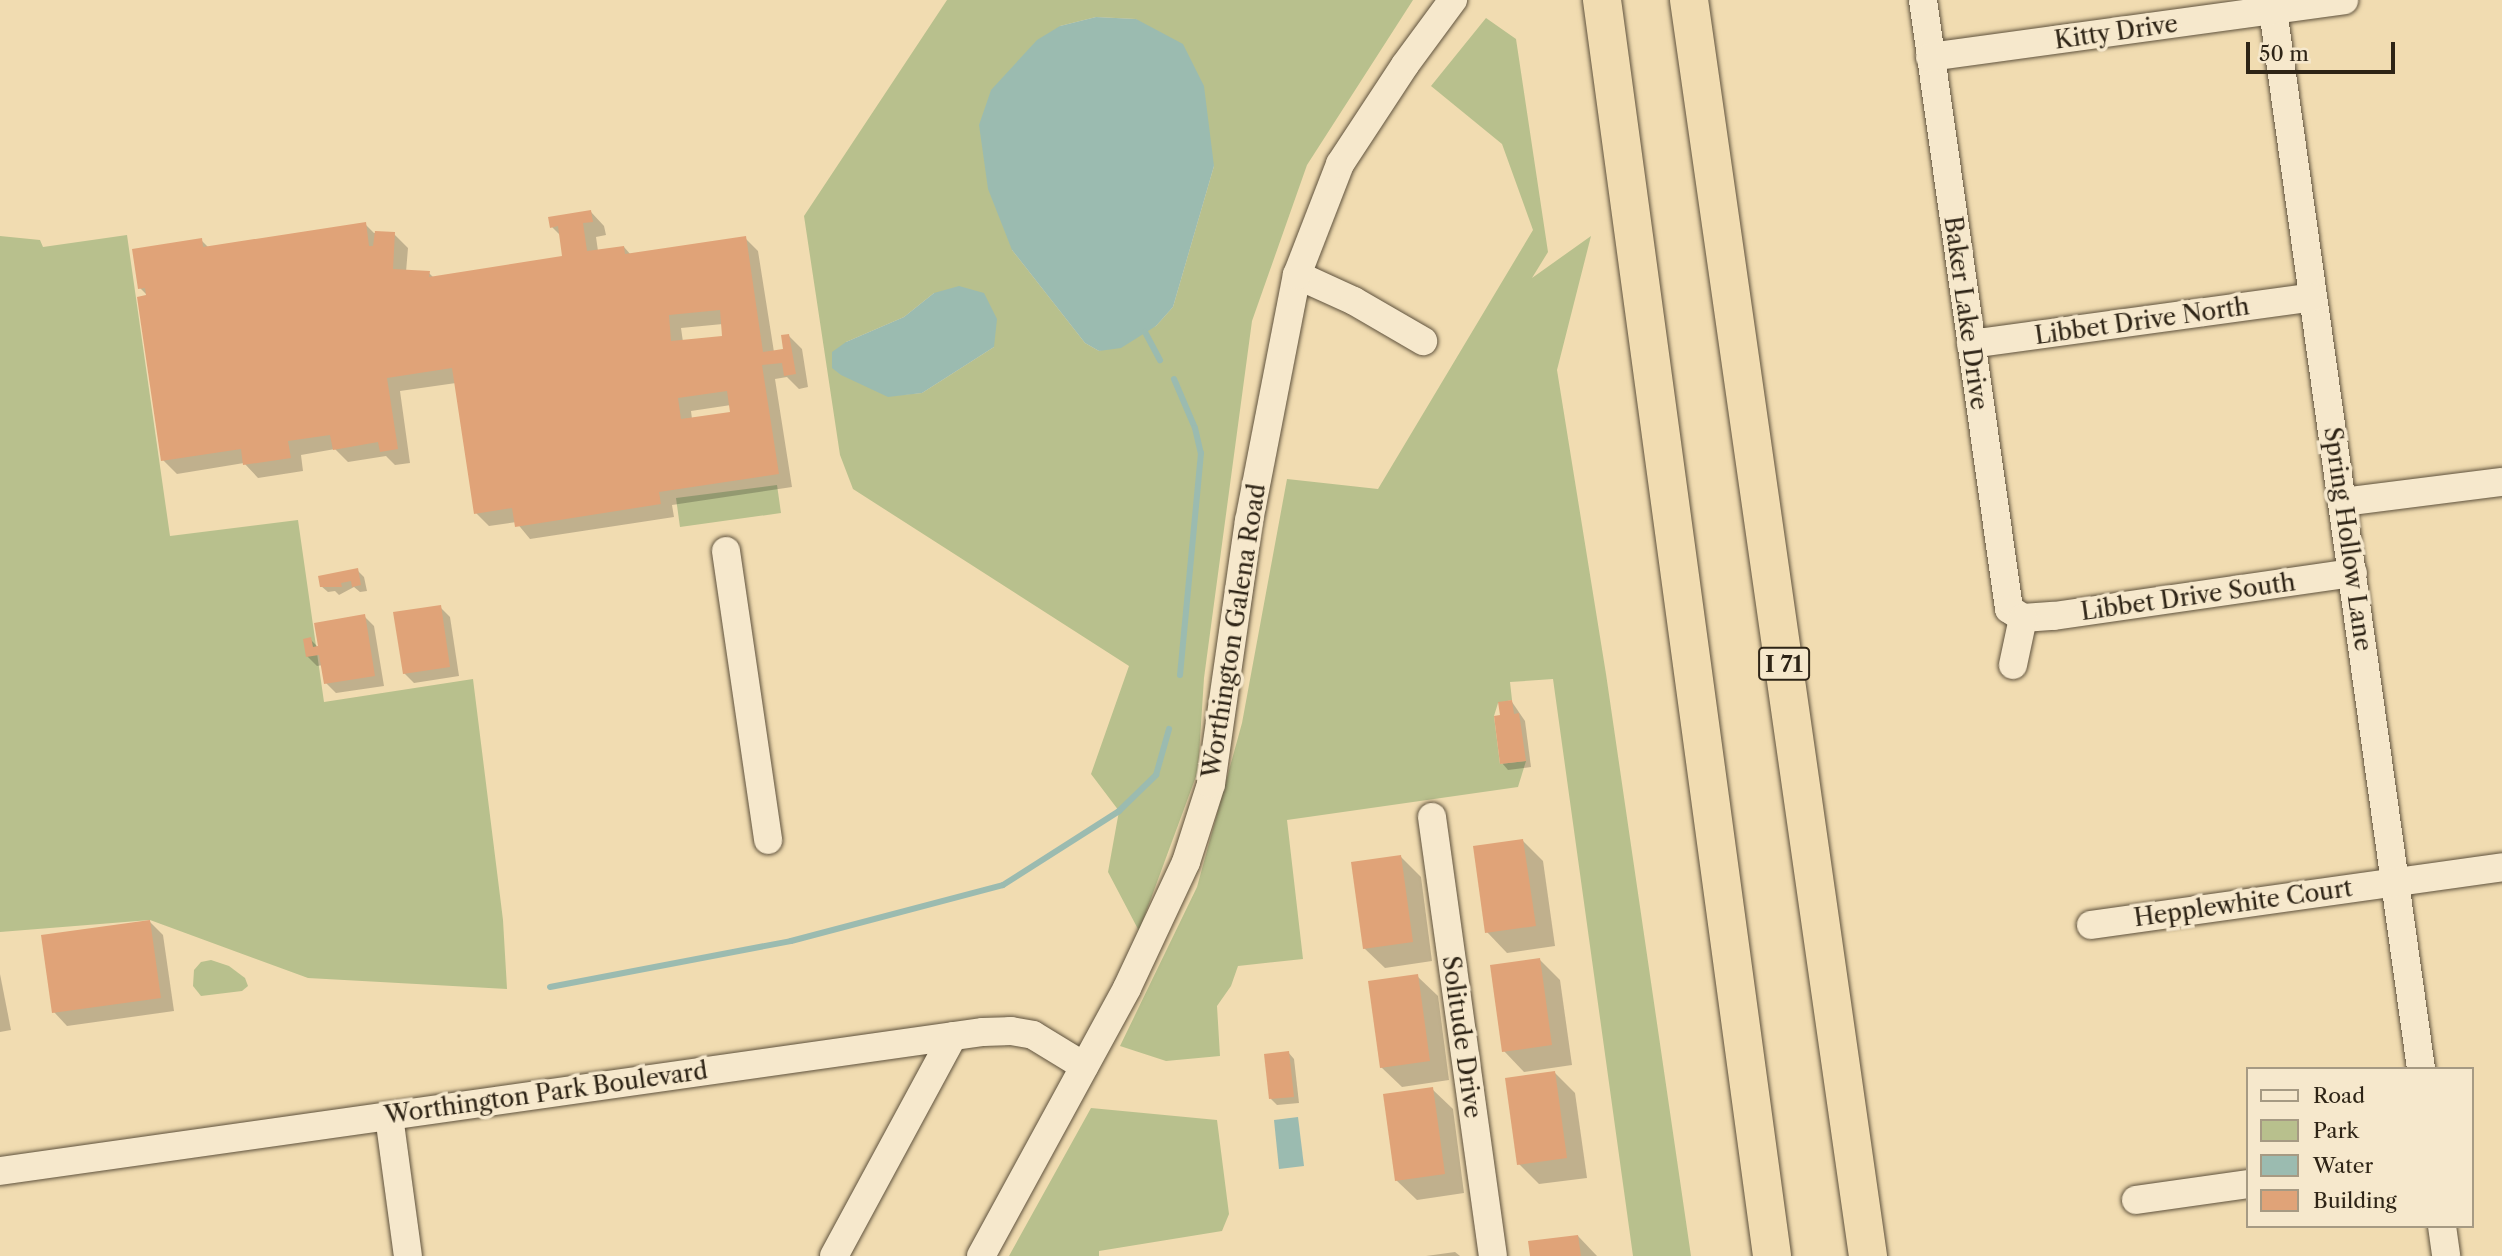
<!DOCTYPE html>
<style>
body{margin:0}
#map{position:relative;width:2502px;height:1256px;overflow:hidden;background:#f1dcb1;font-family:"Libre Caslon Text",serif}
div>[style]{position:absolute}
.green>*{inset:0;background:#b8c08d}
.water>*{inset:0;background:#9bbbb0}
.shadow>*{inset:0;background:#0003}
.stream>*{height:6px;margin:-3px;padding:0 3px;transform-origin:3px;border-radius:3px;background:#9bbbb0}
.building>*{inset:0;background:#e0a378}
.roads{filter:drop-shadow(0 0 2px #5f523d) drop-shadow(0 0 2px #5f523d)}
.minor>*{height:28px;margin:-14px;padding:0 14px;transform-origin:14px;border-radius:14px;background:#f6e8cc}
.highway>*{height:38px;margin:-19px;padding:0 19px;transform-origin:19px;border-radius:19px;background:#f1dcb1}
span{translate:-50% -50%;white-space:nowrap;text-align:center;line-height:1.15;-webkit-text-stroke:7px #f6e8cc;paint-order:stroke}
.shield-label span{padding:2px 5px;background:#f6e8cc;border:2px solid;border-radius:5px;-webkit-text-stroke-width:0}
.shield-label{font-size:23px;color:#2e2416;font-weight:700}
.street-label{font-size:24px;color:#2e2416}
.legend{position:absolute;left:2246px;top:1067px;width:228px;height:161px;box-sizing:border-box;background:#f6e8cc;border:2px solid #a69a83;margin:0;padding:9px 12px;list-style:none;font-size:21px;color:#2e2416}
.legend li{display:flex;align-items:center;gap:14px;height:35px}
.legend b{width:35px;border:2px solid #a69a83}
.scale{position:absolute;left:2246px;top:42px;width:149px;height:32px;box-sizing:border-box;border:4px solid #2e2416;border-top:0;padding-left:9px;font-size:21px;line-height:24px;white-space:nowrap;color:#2e2416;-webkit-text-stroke:5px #f6e8cc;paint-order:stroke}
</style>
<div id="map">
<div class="green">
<div style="clip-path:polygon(evenodd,947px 0,1413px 0,1307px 165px,1252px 321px,1204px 678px,1198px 771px,1139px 931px,1108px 872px,1119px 811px,1091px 774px,1129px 666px,853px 489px,840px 455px,804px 216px,947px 0,1096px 17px,1136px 19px,1214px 166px,1173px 307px,1156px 326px,1099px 351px,1085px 343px,1012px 250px,1060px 26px,1096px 17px,947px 0,934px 293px,994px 347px,922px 393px,888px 396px,846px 342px,904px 317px,934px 293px)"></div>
<div style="clip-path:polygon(1486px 18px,1516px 39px,1548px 252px,1532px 278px,1591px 236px,1557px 370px,1606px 674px,1691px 1256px,1633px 1256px,1553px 679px,1510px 682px,1512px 700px,1498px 703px,1494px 716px,1500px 764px,1526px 761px,1518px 787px,1287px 820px,1303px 959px,1238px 966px,1231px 986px,1217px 1006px,1220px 1056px,1166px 1061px,1120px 1046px,1197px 887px,1242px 723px,1287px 479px,1378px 489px,1533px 230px,1502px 144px,1431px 86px)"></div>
<div style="clip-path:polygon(127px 235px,170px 536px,298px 520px,324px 702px,473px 679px,503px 920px,507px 989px,308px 978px,150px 920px,0 932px,0 236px,40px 240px,43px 247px)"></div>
<div style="clip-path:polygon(777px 485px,781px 513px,680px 527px,676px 498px)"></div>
<div style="clip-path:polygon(211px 960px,229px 966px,245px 978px,248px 986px,242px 991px,201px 996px,193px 986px,194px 970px,201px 962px)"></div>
<div style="clip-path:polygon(1091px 1108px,1217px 1120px,1229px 1214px,1222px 1231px,1099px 1251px,1099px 1256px,1009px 1256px)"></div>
</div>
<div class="water">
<div style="clip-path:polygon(1096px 17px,1136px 19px,1183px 44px,1204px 86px,1214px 166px,1173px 307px,1156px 326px,1121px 348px,1099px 351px,1085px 343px,1012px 250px,988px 189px,979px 125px,991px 90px,1037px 40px,1060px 26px)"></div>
<div style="clip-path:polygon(959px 286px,984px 293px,997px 319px,994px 347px,922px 393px,888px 397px,841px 375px,832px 368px,832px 352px,846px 342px,904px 317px,934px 293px)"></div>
<div style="clip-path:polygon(1298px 1117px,1304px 1166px,1279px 1169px,1274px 1120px)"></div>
</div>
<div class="shadow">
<div style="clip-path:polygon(evenodd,591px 212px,604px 226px,606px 235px,596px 237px,598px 251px,624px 247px,631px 255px,745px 238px,758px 251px,774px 352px,785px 351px,789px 336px,802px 349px,808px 387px,799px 389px,787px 377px,775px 379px,792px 487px,672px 505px,674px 517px,530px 539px,516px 522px,489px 526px,476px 513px,456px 383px,400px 391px,410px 463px,395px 465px,386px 456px,348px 462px,335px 449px,301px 455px,303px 471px,258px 478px,244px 463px,177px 474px,163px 460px,148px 296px,140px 288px,201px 240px,209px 248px,365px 224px,374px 233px,394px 234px,408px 248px,406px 272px,429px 273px,434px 278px,564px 258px,561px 236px,552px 227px,591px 212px,723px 324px,724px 338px,683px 342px,681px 328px,723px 324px,591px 212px,731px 405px,732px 413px,692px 419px,691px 411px,731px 405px)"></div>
<div style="clip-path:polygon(357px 570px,364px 577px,367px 591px,360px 592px,354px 587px,339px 595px,335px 591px,328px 592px,321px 586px)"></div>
<div style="clip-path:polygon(440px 607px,450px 617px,459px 676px,414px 683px,404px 673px)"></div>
<div style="clip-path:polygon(364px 616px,374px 626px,384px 686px,336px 693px,326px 683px,323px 665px,317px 666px,307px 656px,310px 639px,320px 649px)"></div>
<div style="clip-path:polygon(1512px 702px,1525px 721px,1531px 767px,1508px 770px,1502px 763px,1502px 716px)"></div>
<div style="clip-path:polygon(1523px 841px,1543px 861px,1555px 946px,1507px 953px,1487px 932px)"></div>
<div style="clip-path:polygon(1401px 857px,1421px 877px,1432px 961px,1385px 968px,1364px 948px)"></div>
<div style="clip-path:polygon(150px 922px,163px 935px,174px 1011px,67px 1026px,54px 1012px)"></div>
<div style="clip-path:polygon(1540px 960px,1560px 980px,1572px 1065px,1524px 1072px,1504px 1051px)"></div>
<div style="clip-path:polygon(0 974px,11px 1030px,0 1032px)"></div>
<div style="clip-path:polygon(1417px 976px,1438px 996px,1449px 1080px,1402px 1087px,1381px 1067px)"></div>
<div style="clip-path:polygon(1288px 1052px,1294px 1059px,1299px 1103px,1277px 1105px,1271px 1099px)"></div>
<div style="clip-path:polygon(1555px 1073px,1575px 1093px,1587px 1178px,1539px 1184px,1519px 1164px)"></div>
<div style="clip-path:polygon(1432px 1089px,1453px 1109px,1464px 1193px,1417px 1200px,1396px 1180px)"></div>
<div style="clip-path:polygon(1578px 1236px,1597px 1256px,1532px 1256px)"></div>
<div style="clip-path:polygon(1455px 1252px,1460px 1256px,1426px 1256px)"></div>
</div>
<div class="stream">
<div style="left:1145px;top:332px;width:32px;rotate:62deg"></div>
<div style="left:1174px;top:379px;width:53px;rotate:66.8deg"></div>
<div style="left:1195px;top:428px;width:26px;rotate:77deg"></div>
<div style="left:1201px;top:453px;width:223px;rotate:95.4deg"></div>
<div style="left:550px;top:987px;width:245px;rotate:-10.8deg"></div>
<div style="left:791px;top:941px;width:219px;rotate:-14.8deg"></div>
<div style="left:1003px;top:885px;width:138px;rotate:-32.5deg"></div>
<div style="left:1119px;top:811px;width:52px;rotate:-44.2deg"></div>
<div style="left:1156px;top:775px;width:48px;rotate:-74.2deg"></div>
</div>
<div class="building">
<div style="clip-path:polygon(evenodd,591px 210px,593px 222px,583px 223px,587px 251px,624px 246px,625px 254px,746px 236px,763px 352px,783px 349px,781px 335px,789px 334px,796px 374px,784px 376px,782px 363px,762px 365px,779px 474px,659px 492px,661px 504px,515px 527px,512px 508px,474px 514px,452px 368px,387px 378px,398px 449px,380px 452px,378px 442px,333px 450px,330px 435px,288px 441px,291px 458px,243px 465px,241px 449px,161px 461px,137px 297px,146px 295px,145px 288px,138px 289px,132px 249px,202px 238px,203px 247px,366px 222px,369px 246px,373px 246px,375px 231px,395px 232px,393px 269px,430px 271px,429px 277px,562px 256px,558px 226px,550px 228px,548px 217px,591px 210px,720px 310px,722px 336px,671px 341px,669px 315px,720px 310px,591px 210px,727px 391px,730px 412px,681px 419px,678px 398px,727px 391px)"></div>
<div style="clip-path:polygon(358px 568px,361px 585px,352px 587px,351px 581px,341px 583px,342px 587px,320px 587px,318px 576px)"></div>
<div style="clip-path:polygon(441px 605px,450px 667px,403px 674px,393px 612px)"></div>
<div style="clip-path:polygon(365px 614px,375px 676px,324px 684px,319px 655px,306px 657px,303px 639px,311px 637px,313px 647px,318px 646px,314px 623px)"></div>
<div style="clip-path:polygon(1512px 700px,1514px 714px,1519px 713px,1526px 761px,1500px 764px,1494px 716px,1500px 715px,1498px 702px)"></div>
<div style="clip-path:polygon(1523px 839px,1536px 926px,1485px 933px,1473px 846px)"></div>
<div style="clip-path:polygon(1401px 855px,1413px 942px,1363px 949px,1351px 862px)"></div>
<div style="clip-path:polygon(150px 920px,161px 998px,52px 1013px,41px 935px)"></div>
<div style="clip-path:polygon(1540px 958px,1552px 1045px,1502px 1052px,1490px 965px)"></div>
<div style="clip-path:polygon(1418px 974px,1430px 1061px,1380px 1068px,1368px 981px)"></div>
<div style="clip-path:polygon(1289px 1051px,1294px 1097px,1269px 1099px,1264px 1054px)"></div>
<div style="clip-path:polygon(1555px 1071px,1567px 1158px,1517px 1165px,1505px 1078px)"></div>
<div style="clip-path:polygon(1433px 1087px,1445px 1174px,1395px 1181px,1383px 1094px)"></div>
<div style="clip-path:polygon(1578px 1235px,1581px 1256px,1530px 1256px,1528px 1241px)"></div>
</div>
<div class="roads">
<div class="minor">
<div style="left:1923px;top:0;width:615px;rotate:81.96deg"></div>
<div style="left:2009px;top:609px;width:17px;rotate:33deg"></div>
<div style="left:2023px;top:618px;width:31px;rotate:-4deg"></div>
<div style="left:2054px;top:616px;width:302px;rotate:-8.2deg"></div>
<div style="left:2273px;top:10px;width:1069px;rotate:82.04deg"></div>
<div style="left:1930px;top:57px;width:418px;rotate:-7.8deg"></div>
<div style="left:1297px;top:275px;width:63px;rotate:24.5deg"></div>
<div style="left:1354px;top:301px;width:80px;rotate:30.1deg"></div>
<div style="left:1971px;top:344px;width:345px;rotate:-7.8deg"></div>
<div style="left:2343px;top:502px;width:160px;rotate:-7.2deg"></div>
<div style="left:726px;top:551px;width:292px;rotate:81.7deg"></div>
<div style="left:2013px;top:665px;width:48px;rotate:-78deg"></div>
<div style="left:1432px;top:817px;width:443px;rotate:82.1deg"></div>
<div style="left:2091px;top:925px;width:415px;rotate:-8deg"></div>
<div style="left:389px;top:1116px;width:141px;rotate:82.3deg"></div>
<div style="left:0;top:1171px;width:993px;rotate:-8.05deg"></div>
<div style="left:983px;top:1032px;width:28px;rotate:-2deg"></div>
<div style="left:1011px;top:1031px;width:22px;rotate:10deg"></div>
<div style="left:1033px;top:1035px;width:60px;rotate:31.3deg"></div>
<div style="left:2136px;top:1200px;width:113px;rotate:-8.1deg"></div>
<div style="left:2442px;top:1226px;width:30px;rotate:82deg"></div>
<div style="left:834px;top:1256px;width:250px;rotate:-61.6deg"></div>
<div style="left:981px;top:1256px;width:305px;rotate:-61.4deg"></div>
<div style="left:1127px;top:988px;width:139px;rotate:-64.9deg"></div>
<div style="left:1186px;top:862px;width:82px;rotate:-72.2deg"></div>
<div style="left:1211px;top:784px;width:266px;rotate:-81.8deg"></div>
<div style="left:1249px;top:521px;width:251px;rotate:-79deg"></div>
<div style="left:1297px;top:275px;width:119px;rotate:-68.8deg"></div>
<div style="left:1340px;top:164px;width:118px;rotate:-56.7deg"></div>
<div style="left:1405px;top:65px;width:81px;rotate:-53.6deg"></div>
</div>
<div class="highway">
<div style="left:1602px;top:0;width:1267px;rotate:82.29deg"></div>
<div style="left:1689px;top:0;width:1269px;rotate:81.89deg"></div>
</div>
</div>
<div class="shield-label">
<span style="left:1784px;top:664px">I 71</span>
</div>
<div class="street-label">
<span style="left:2116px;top:32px;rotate:-8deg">Kitty Drive</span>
<span style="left:1966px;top:313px;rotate:82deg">Baker Lake Drive</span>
<span style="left:2142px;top:321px;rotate:-8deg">Libbet Drive North</span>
<span style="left:2348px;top:539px;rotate:82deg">Spring Hollow Lane</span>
<span style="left:2188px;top:597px;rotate:-8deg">Libbet Drive South</span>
<span style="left:1234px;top:631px;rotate:-81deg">Worthington Galena Road</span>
<span style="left:2243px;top:903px;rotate:-8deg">Hepplewhite Court</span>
<span style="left:1462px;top:1037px;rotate:82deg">Solitude Drive</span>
<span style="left:546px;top:1093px;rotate:-8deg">Worthington Park Boulevard</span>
</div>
<ul class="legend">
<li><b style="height:9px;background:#f6e8cc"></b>Road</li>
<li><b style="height:19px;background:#b8c08d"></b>Park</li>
<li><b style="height:19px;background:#9bbbb0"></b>Water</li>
<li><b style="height:19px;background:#e0a378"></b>Building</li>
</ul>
<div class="scale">50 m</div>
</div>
